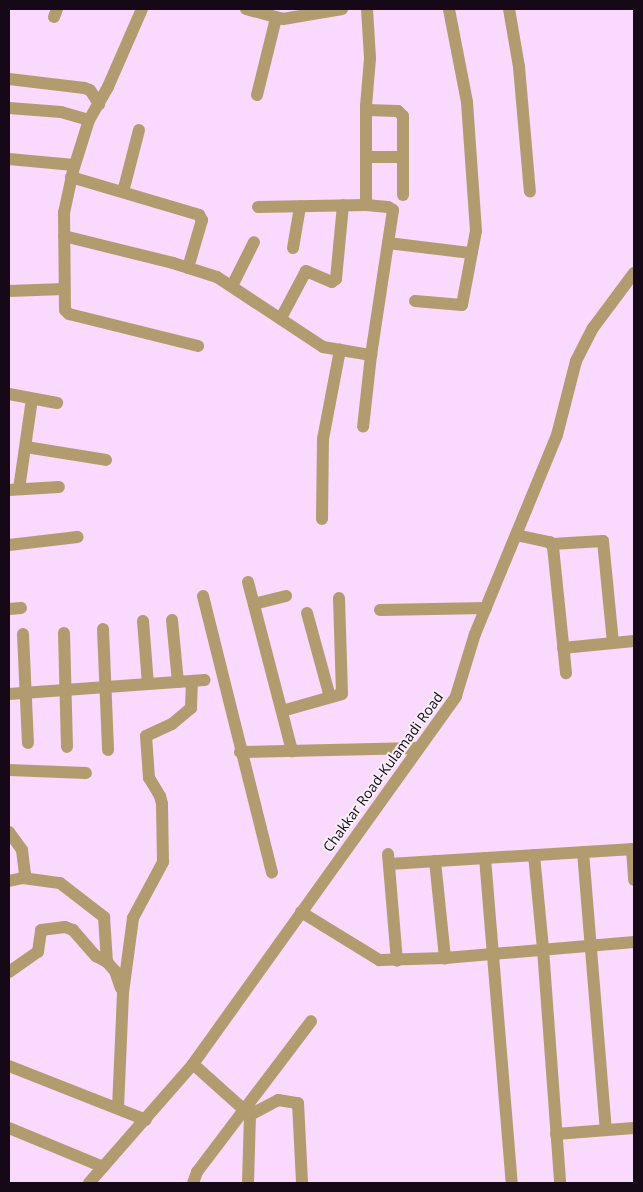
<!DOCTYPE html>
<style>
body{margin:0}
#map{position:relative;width:643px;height:1192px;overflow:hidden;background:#f9d9fe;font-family:"Open Sans",sans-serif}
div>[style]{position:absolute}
.minor>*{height:12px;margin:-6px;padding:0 6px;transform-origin:6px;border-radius:6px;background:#b39b70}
span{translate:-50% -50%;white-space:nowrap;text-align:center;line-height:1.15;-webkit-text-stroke:4px #f8f0f9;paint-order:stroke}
.street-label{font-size:14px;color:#150817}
.frame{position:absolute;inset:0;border:10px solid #150817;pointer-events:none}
</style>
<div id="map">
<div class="minor">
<div style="left:142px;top:9px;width:85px;rotate:113.6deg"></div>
<div style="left:108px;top:87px;width:38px;rotate:120deg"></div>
<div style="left:89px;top:120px;width:53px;rotate:107.4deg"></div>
<div style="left:73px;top:171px;width:43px;rotate:102.1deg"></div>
<div style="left:64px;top:213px;width:97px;rotate:89.4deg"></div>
<div style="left:65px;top:310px;width:6px;rotate:45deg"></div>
<div style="left:69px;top:314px;width:133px;rotate:13.9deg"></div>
<div style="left:246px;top:9px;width:38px;rotate:15deg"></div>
<div style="left:283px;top:19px;width:60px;rotate:-9.6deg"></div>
<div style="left:509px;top:9px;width:59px;rotate:80.2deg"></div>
<div style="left:519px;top:67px;width:125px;rotate:85deg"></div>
<div style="left:54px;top:17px;width:9px;rotate:-69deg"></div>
<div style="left:9px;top:79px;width:76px;rotate:6.8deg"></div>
<div style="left:84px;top:88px;width:6px;rotate:18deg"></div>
<div style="left:90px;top:90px;width:17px;rotate:57deg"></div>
<div style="left:257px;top:95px;width:79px;rotate:-76.1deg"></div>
<div style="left:9px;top:108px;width:52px;rotate:4.4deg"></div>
<div style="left:61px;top:112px;width:29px;rotate:16deg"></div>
<div style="left:366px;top:110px;width:32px;rotate:2deg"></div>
<div style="left:398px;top:111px;width:7px;rotate:45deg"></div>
<div style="left:403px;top:116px;width:79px;rotate:90deg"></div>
<div style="left:366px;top:157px;width:37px"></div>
<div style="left:9px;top:159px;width:65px;rotate:5.3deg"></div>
<div style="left:71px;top:177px;width:134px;rotate:16.5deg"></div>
<div style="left:199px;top:215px;width:6px;rotate:59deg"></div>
<div style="left:202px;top:220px;width:50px;rotate:106.3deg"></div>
<div style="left:123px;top:192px;width:64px;rotate:-75.5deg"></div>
<div style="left:366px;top:205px;width:99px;rotate:-90deg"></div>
<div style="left:366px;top:106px;width:48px;rotate:-85.2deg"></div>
<div style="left:370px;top:58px;width:49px;rotate:-93.5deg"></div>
<div style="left:258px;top:207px;width:108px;rotate:-1.1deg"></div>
<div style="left:366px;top:205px;width:22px;rotate:5deg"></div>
<div style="left:388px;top:207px;width:6px;rotate:31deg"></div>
<div style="left:393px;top:210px;width:147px;rotate:98.6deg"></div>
<div style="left:371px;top:355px;width:72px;rotate:96.3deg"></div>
<div style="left:64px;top:236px;width:112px;rotate:13.9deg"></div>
<div style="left:173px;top:263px;width:46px;rotate:17.7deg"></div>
<div style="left:217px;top:277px;width:127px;rotate:33.4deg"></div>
<div style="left:323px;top:347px;width:49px;rotate:9.5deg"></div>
<div style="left:388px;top:243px;width:84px;rotate:6.9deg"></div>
<div style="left:293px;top:248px;width:42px;rotate:-80.3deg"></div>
<div style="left:232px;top:286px;width:49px;rotate:-63.4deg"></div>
<div style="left:9px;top:291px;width:55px;rotate:-2.1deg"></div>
<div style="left:415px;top:301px;width:47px;rotate:4.9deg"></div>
<div style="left:462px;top:305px;width:75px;rotate:-79.3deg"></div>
<div style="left:476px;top:231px;width:129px;rotate:-94deg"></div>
<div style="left:467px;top:102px;width:95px;rotate:-101deg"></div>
<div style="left:281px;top:318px;width:53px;rotate:-62deg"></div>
<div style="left:306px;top:271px;width:28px;rotate:23deg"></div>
<div style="left:332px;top:282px;width:5px;rotate:-37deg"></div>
<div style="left:336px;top:279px;width:74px;rotate:-84.6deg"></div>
<div style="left:9px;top:394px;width:49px;rotate:10.6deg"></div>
<div style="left:26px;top:447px;width:81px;rotate:9.2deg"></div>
<div style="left:19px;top:489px;width:91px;rotate:-81.8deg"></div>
<div style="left:9px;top:490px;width:50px;rotate:-3.4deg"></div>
<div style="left:322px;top:519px;width:80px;rotate:-89.3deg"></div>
<div style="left:323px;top:439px;width:91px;rotate:-79.2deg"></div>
<div style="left:516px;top:535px;width:35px;rotate:12deg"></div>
<div style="left:550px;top:542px;width:6px;rotate:59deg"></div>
<div style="left:553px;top:547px;width:127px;rotate:84.1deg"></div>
<div style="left:552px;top:544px;width:51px;rotate:-3.4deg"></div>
<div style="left:603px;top:541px;width:102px;rotate:84.4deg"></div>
<div style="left:9px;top:545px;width:69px;rotate:-6.6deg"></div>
<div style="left:248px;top:582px;width:175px;rotate:75.4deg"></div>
<div style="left:203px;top:596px;width:285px;rotate:76deg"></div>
<div style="left:254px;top:604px;width:33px;rotate:-14deg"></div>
<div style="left:9px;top:609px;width:12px;rotate:-5deg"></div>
<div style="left:380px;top:610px;width:106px;rotate:-1.1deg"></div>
<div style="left:307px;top:613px;width:87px;rotate:74.7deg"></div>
<div style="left:172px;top:620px;width:62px;rotate:84.5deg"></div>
<div style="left:143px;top:621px;width:63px;rotate:85.5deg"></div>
<div style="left:103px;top:629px;width:121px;rotate:87.6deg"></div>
<div style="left:64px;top:633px;width:114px;rotate:88.5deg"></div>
<div style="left:23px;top:634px;width:109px;rotate:87.4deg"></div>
<div style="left:563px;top:648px;width:71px;rotate:-5.6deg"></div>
<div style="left:9px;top:694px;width:196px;rotate:-4.1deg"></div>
<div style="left:282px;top:711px;width:62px;rotate:-15.8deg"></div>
<div style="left:342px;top:694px;width:96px;rotate:-91.8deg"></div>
<div style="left:240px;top:752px;width:178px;rotate:-1.3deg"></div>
<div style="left:9px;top:770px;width:77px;rotate:2.2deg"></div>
<div style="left:9px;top:832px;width:22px;rotate:54deg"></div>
<div style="left:22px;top:850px;width:24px;rotate:83deg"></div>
<div style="left:25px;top:874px;width:4px;rotate:117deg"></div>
<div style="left:23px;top:878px;width:14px;rotate:168deg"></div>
<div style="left:632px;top:849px;width:31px;rotate:86deg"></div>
<div style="left:583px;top:852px;width:279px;rotate:85.3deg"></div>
<div style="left:388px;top:854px;width:107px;rotate:85.2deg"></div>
<div style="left:534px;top:855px;width:94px;rotate:84.5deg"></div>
<div style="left:543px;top:949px;width:235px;rotate:85.8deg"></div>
<div style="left:485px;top:858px;width:326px;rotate:85.3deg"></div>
<div style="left:435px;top:861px;width:98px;rotate:84.1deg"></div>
<div style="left:389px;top:864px;width:245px;rotate:-3.5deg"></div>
<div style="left:23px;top:878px;width:37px;rotate:8deg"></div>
<div style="left:60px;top:883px;width:56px;rotate:37.7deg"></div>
<div style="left:104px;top:917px;width:45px;rotate:86.2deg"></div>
<div style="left:301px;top:912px;width:92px;rotate:31.6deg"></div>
<div style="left:379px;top:960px;width:66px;rotate:-1.7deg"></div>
<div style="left:445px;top:958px;width:190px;rotate:-4.8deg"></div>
<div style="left:9px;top:972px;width:35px;rotate:-35deg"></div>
<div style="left:38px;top:952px;width:22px;rotate:-82deg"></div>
<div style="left:41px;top:930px;width:24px;rotate:-7deg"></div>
<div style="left:65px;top:927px;width:9px;rotate:21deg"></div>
<div style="left:73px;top:930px;width:35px;rotate:49deg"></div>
<div style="left:96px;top:956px;width:13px;rotate:29deg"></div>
<div style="left:107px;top:962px;width:12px;rotate:48deg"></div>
<div style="left:115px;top:971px;width:18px;rotate:71deg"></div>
<div style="left:193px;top:1064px;width:76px;rotate:41.8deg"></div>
<div style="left:250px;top:1115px;width:68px;rotate:91.7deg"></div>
<div style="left:9px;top:1066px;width:147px;rotate:21.5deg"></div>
<div style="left:118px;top:1108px;width:115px;rotate:-87.5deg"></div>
<div style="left:123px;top:993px;width:76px;rotate:-82.4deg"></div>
<div style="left:133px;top:918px;width:64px;rotate:-61.8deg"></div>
<div style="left:163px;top:862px;width:58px;rotate:-91deg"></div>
<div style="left:162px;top:804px;width:8px;rotate:-104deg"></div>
<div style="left:160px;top:796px;width:21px;rotate:-121deg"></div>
<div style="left:149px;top:778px;width:42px;rotate:-94.1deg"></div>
<div style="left:146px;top:736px;width:29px;rotate:-25deg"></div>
<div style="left:172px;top:724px;width:25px;rotate:-40deg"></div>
<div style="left:191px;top:708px;width:27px;rotate:-88deg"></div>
<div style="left:250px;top:1115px;width:32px;rotate:-28deg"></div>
<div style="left:278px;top:1100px;width:20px;rotate:9deg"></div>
<div style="left:298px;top:1103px;width:80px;rotate:87.1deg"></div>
<div style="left:9px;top:1128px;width:102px;rotate:22.5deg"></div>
<div style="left:556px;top:1134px;width:78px;rotate:-4.4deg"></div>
<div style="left:89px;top:1183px;width:158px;rotate:-48.8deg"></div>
<div style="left:193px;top:1064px;width:452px;rotate:-54.4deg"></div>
<div style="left:456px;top:696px;width:65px;rotate:-73deg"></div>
<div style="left:475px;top:634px;width:215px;rotate:-67.6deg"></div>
<div style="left:557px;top:435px;width:76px;rotate:-75.6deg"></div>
<div style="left:576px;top:361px;width:37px;rotate:-63deg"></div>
<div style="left:593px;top:328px;width:69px;rotate:-53.3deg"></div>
<div style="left:193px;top:1183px;width:12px;rotate:-70deg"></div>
<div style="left:197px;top:1172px;width:189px;rotate:-52.9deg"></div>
</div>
<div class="street-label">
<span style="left:383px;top:772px;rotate:-54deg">Chakkar Road-Kulamadi Road</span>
</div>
<div class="frame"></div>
</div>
